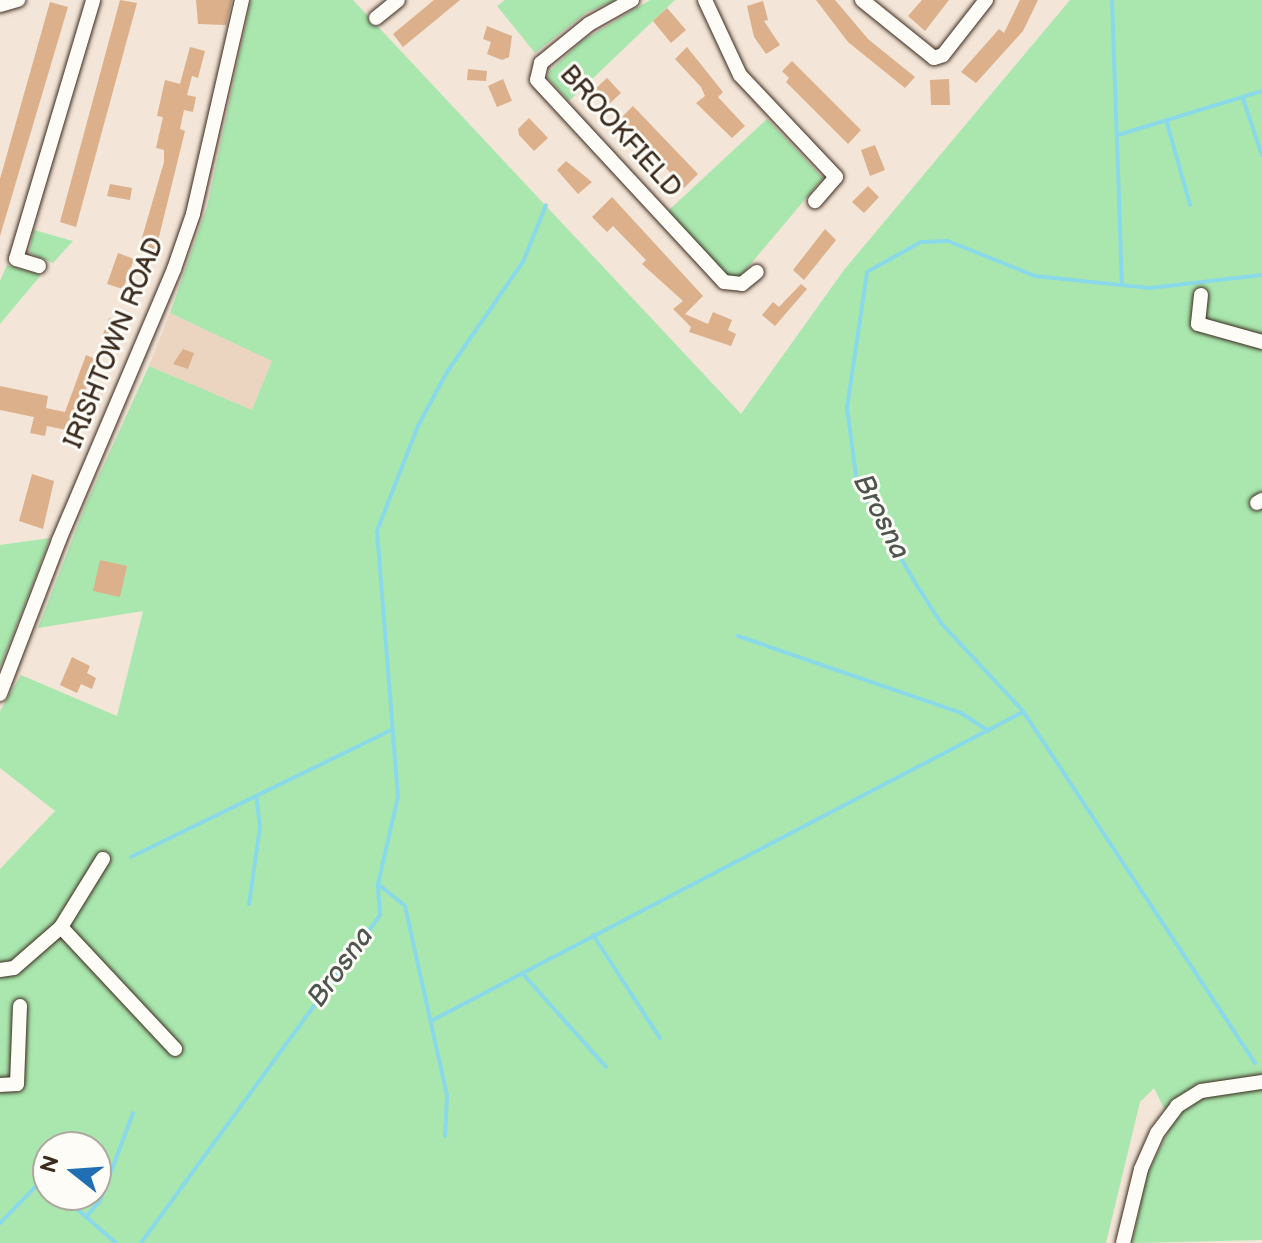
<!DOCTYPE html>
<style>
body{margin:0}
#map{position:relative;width:1262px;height:1243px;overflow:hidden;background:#f3e5d7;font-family:"Balsamiq Sans",sans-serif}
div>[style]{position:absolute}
.built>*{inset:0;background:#ecd5c0}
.green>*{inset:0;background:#a9e7ae}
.stream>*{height:4px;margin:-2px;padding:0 2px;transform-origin:2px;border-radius:2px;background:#8ad9e8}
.building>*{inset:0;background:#dbb08b}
.roads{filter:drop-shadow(0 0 2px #3b2a1e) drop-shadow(0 0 2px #3b2a1e)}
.minor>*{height:14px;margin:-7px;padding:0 7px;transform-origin:7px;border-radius:7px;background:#fdfcf7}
span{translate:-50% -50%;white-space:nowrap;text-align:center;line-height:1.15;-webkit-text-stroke:6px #fdfcf7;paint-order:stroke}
.street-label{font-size:26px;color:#3b2a1e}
.water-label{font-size:28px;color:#4f5650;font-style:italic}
.north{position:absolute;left:32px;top:1131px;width:80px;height:80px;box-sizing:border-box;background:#fdfcf7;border:2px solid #afa8a0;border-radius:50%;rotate:287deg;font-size:22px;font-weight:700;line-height:32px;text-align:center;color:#3b2a1e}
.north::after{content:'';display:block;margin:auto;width:28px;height:36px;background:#1f6fb2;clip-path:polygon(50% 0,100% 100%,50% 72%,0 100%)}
</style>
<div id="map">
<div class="built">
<div style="clip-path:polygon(170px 313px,273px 360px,252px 411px,149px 366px)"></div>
</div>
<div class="green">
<div style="clip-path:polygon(evenodd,251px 0,353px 0,741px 414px,844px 270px,1070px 0,1262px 0,1262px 1240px,1132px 1243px,1147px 1175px,1172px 1124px,1154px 1088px,1140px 1102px,1106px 1243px,0 1243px,0 869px,55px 811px,0 768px,0 711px,21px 675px,117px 716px,143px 611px,38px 628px,86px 504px,149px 366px,252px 410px,272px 361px,170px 313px,207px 207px,251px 0,48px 1147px,96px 1147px,96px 1195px,48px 1195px,48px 1147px)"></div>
<div style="clip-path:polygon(505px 0,616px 0,587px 12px,535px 53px,497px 6px)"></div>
<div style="clip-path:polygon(650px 0,675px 0,569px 101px,548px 78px,550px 71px,582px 41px)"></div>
<div style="clip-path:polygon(767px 119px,823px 178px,738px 279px,730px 278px,668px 211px)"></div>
<div style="clip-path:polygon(34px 230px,73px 241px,53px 263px,29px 253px)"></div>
<div style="clip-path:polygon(7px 265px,41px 275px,0 324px,0 281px)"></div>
<div style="clip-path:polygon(50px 538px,24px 607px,0 667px,0 545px)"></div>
</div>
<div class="stream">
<div style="left:1112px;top:0;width:284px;rotate:88deg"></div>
<div style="left:1243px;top:99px;width:59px;rotate:71.3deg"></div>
<div style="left:1167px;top:123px;width:85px;rotate:74.3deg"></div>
<div style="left:1118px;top:135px;width:151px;rotate:-17deg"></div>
<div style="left:738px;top:636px;width:236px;rotate:19deg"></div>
<div style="left:961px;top:713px;width:33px;rotate:33deg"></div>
<div style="left:131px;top:857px;width:289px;rotate:-26deg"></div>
<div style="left:378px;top:884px;width:35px;rotate:39deg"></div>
<div style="left:405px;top:906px;width:195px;rotate:77.5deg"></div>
<div style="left:447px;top:1096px;width:40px;rotate:92.9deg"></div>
<div style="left:249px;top:904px;width:78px;rotate:-81.9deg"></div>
<div style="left:260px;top:827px;width:31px;rotate:-97deg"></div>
<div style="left:593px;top:935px;width:123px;rotate:57deg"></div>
<div style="left:522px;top:973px;width:126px;rotate:48.2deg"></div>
<div style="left:433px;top:1020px;width:666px;rotate:-27.57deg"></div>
<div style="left:1255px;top:1063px;width:422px;rotate:-123.4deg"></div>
<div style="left:1023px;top:711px;width:120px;rotate:-133deg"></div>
<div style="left:941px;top:623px;width:46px;rotate:-122.7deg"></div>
<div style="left:916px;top:584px;width:117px;rotate:-120.3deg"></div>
<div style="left:857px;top:483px;width:76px;rotate:-97.6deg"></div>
<div style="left:847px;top:408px;width:137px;rotate:-81.6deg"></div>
<div style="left:867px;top:272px;width:62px;rotate:-29.1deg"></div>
<div style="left:921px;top:242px;width:27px;rotate:-2deg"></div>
<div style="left:948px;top:241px;width:94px;rotate:21.9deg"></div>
<div style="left:1035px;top:276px;width:116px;rotate:6deg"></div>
<div style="left:1150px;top:288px;width:113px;rotate:-6.6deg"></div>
<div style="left:61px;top:1195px;width:73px;rotate:41.1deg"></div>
<div style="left:86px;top:1217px;width:21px;rotate:-49deg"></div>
<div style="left:100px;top:1201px;width:94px;rotate:-69.4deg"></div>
<div style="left:0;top:1223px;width:54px;rotate:-45.7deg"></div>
<div style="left:38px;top:1184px;width:10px;rotate:6deg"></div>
<div style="left:141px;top:1243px;width:406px;rotate:-53.9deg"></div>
<div style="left:380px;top:915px;width:31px;rotate:-94deg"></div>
<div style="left:378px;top:884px;width:89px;rotate:-77.1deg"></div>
<div style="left:398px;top:797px;width:267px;rotate:-94.5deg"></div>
<div style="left:377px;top:531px;width:113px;rotate:-68.7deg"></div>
<div style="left:418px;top:426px;width:61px;rotate:-61.8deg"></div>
<div style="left:447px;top:372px;width:134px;rotate:-55.4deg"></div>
<div style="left:523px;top:262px;width:61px;rotate:-68deg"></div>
</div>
<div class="building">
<div style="clip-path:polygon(120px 0,137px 3px,76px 227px,60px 222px)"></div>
<div style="clip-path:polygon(196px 0,232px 0,226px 25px,198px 24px)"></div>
<div style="clip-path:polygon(434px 0,460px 0,403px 47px,393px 34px)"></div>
<div style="clip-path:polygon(816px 0,835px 0,868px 39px,915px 77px,905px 88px,848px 42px)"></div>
<div style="clip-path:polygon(922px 0,949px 0,925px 31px,908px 16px)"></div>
<div style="clip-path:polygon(1020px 0,1038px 0,1023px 31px,976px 83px,961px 72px,999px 29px,1004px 33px)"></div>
<div style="clip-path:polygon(763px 1px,768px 20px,764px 21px,780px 45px,766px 54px,754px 37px,747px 6px)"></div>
<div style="clip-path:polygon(50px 2px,68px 7px,0 236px,0 179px)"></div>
<div style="clip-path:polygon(667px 8px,686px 30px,671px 43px,653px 21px)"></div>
<div style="clip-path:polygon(487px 26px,512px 36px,509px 57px,502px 60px,487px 54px,491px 42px,483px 39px)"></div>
<div style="clip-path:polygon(190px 47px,205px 51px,198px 78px,192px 76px,187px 95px,196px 97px,193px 112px,184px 110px,180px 129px,185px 131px,155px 253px,139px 248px,164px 162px,164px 150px,156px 148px,163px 117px,157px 116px,165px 80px,180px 84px)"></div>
<div style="clip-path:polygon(687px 47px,723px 92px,718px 97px,745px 126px,732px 138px,696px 103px,705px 96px,701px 87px,675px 59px)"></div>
<div style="clip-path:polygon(792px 61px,861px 130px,848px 144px,786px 82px,789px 78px,782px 71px)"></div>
<div style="clip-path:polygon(468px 69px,487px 71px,486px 81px,467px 80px)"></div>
<div style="clip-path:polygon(607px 78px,621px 93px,607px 106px,593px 91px)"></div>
<div style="clip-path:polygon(503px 79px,512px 101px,497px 107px,488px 86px)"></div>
<div style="clip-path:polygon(949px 79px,950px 105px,931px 105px,930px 80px)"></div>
<div style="clip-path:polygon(633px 106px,698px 174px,684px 188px,621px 118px)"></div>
<div style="clip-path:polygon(529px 118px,548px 138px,534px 151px,519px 135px,518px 129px)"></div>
<div style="clip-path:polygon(875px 145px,885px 170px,870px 176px,861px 150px)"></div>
<div style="clip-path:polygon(566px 161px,592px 182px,578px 194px,557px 170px)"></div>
<div style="clip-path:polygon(110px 184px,132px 188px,130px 200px,107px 196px)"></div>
<div style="clip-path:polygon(868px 186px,879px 197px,864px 213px,852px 202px)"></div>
<div style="clip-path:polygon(612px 197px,703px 296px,685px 314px,708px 324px,713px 312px,732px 320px,728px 330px,736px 334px,731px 346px,689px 332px,691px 327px,673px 309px,683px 301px,642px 264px,646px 260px,613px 226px,607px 232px,592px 217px)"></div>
<div style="clip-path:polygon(825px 229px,836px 240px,804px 280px,793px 270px)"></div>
<div style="clip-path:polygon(118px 253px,134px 259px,123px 289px,107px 284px)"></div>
<div style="clip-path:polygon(801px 284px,807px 289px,775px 326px,762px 315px,773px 302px,779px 307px)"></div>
<div style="clip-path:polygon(109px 318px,122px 322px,114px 342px,102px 337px)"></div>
<div style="clip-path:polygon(183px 349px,194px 353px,188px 369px,173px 364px)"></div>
<div style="clip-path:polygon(86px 355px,102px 362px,87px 385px,76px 432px,47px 426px,45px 436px,30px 433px,34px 417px,0 410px,0 386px,48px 396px,46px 408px,65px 412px)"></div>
<div style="clip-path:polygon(32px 474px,54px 481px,43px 529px,19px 521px)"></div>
<div style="clip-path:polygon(100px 560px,127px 566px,120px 597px,93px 591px)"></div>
<div style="clip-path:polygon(72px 657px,90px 666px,87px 673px,96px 678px,92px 689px,81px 684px,77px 693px,60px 685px)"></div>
</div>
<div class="roads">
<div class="minor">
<div style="left:632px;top:0;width:49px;rotate:150.8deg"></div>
<div style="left:589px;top:24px;width:62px;rotate:140.9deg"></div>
<div style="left:541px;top:63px;width:17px;rotate:103deg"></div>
<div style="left:537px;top:80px;width:275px;rotate:47.2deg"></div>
<div style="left:724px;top:282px;width:18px;rotate:6deg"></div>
<div style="left:742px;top:284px;width:19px;rotate:-39deg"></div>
<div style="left:705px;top:0;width:83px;rotate:65deg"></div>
<div style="left:740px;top:75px;width:140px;rotate:46.7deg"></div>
<div style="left:836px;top:177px;width:32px;rotate:131deg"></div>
<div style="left:862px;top:0;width:92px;rotate:38.9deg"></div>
<div style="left:934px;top:58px;width:9px;rotate:-18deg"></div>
<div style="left:943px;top:55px;width:70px;rotate:-52deg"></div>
<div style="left:0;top:5px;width:19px;rotate:-16deg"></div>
<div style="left:376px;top:18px;width:28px;rotate:-39deg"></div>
<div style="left:39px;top:266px;width:24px;rotate:-163deg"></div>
<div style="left:16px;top:259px;width:270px;rotate:-73.4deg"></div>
<div style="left:1201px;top:295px;width:29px;rotate:96deg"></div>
<div style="left:1198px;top:324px;width:66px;rotate:15.7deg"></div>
<div style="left:1257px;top:503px;width:6px;rotate:-31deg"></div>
<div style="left:0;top:694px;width:165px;rotate:-69deg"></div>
<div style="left:59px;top:540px;width:294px;rotate:-67deg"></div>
<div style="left:174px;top:269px;width:58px;rotate:-70.9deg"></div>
<div style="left:193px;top:214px;width:220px;rotate:-77.1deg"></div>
<div style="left:61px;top:927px;width:167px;rotate:46.9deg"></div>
<div style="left:0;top:970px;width:14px;rotate:-8deg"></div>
<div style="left:14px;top:968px;width:62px;rotate:-41.1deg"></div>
<div style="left:61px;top:927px;width:80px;rotate:-58.3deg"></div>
<div style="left:0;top:1085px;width:17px;rotate:-3deg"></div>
<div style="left:17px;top:1084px;width:78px;rotate:-87.8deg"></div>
<div style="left:1123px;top:1243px;width:76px;rotate:-76.3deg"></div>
<div style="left:1141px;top:1169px;width:39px;rotate:-66deg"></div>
<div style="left:1157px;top:1133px;width:34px;rotate:-53deg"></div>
<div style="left:1177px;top:1106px;width:28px;rotate:-32deg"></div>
<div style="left:1201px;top:1091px;width:62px;rotate:-8.4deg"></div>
</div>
</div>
<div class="street-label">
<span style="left:620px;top:132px;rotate:48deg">BROOKFIELD</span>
<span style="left:115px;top:343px;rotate:-68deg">IRISHTOWN ROAD</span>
</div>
<div class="water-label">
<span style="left:881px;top:517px;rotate:63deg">Brosna</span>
<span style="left:341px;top:967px;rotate:-54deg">Brosna</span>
</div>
<div class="north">N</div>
</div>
